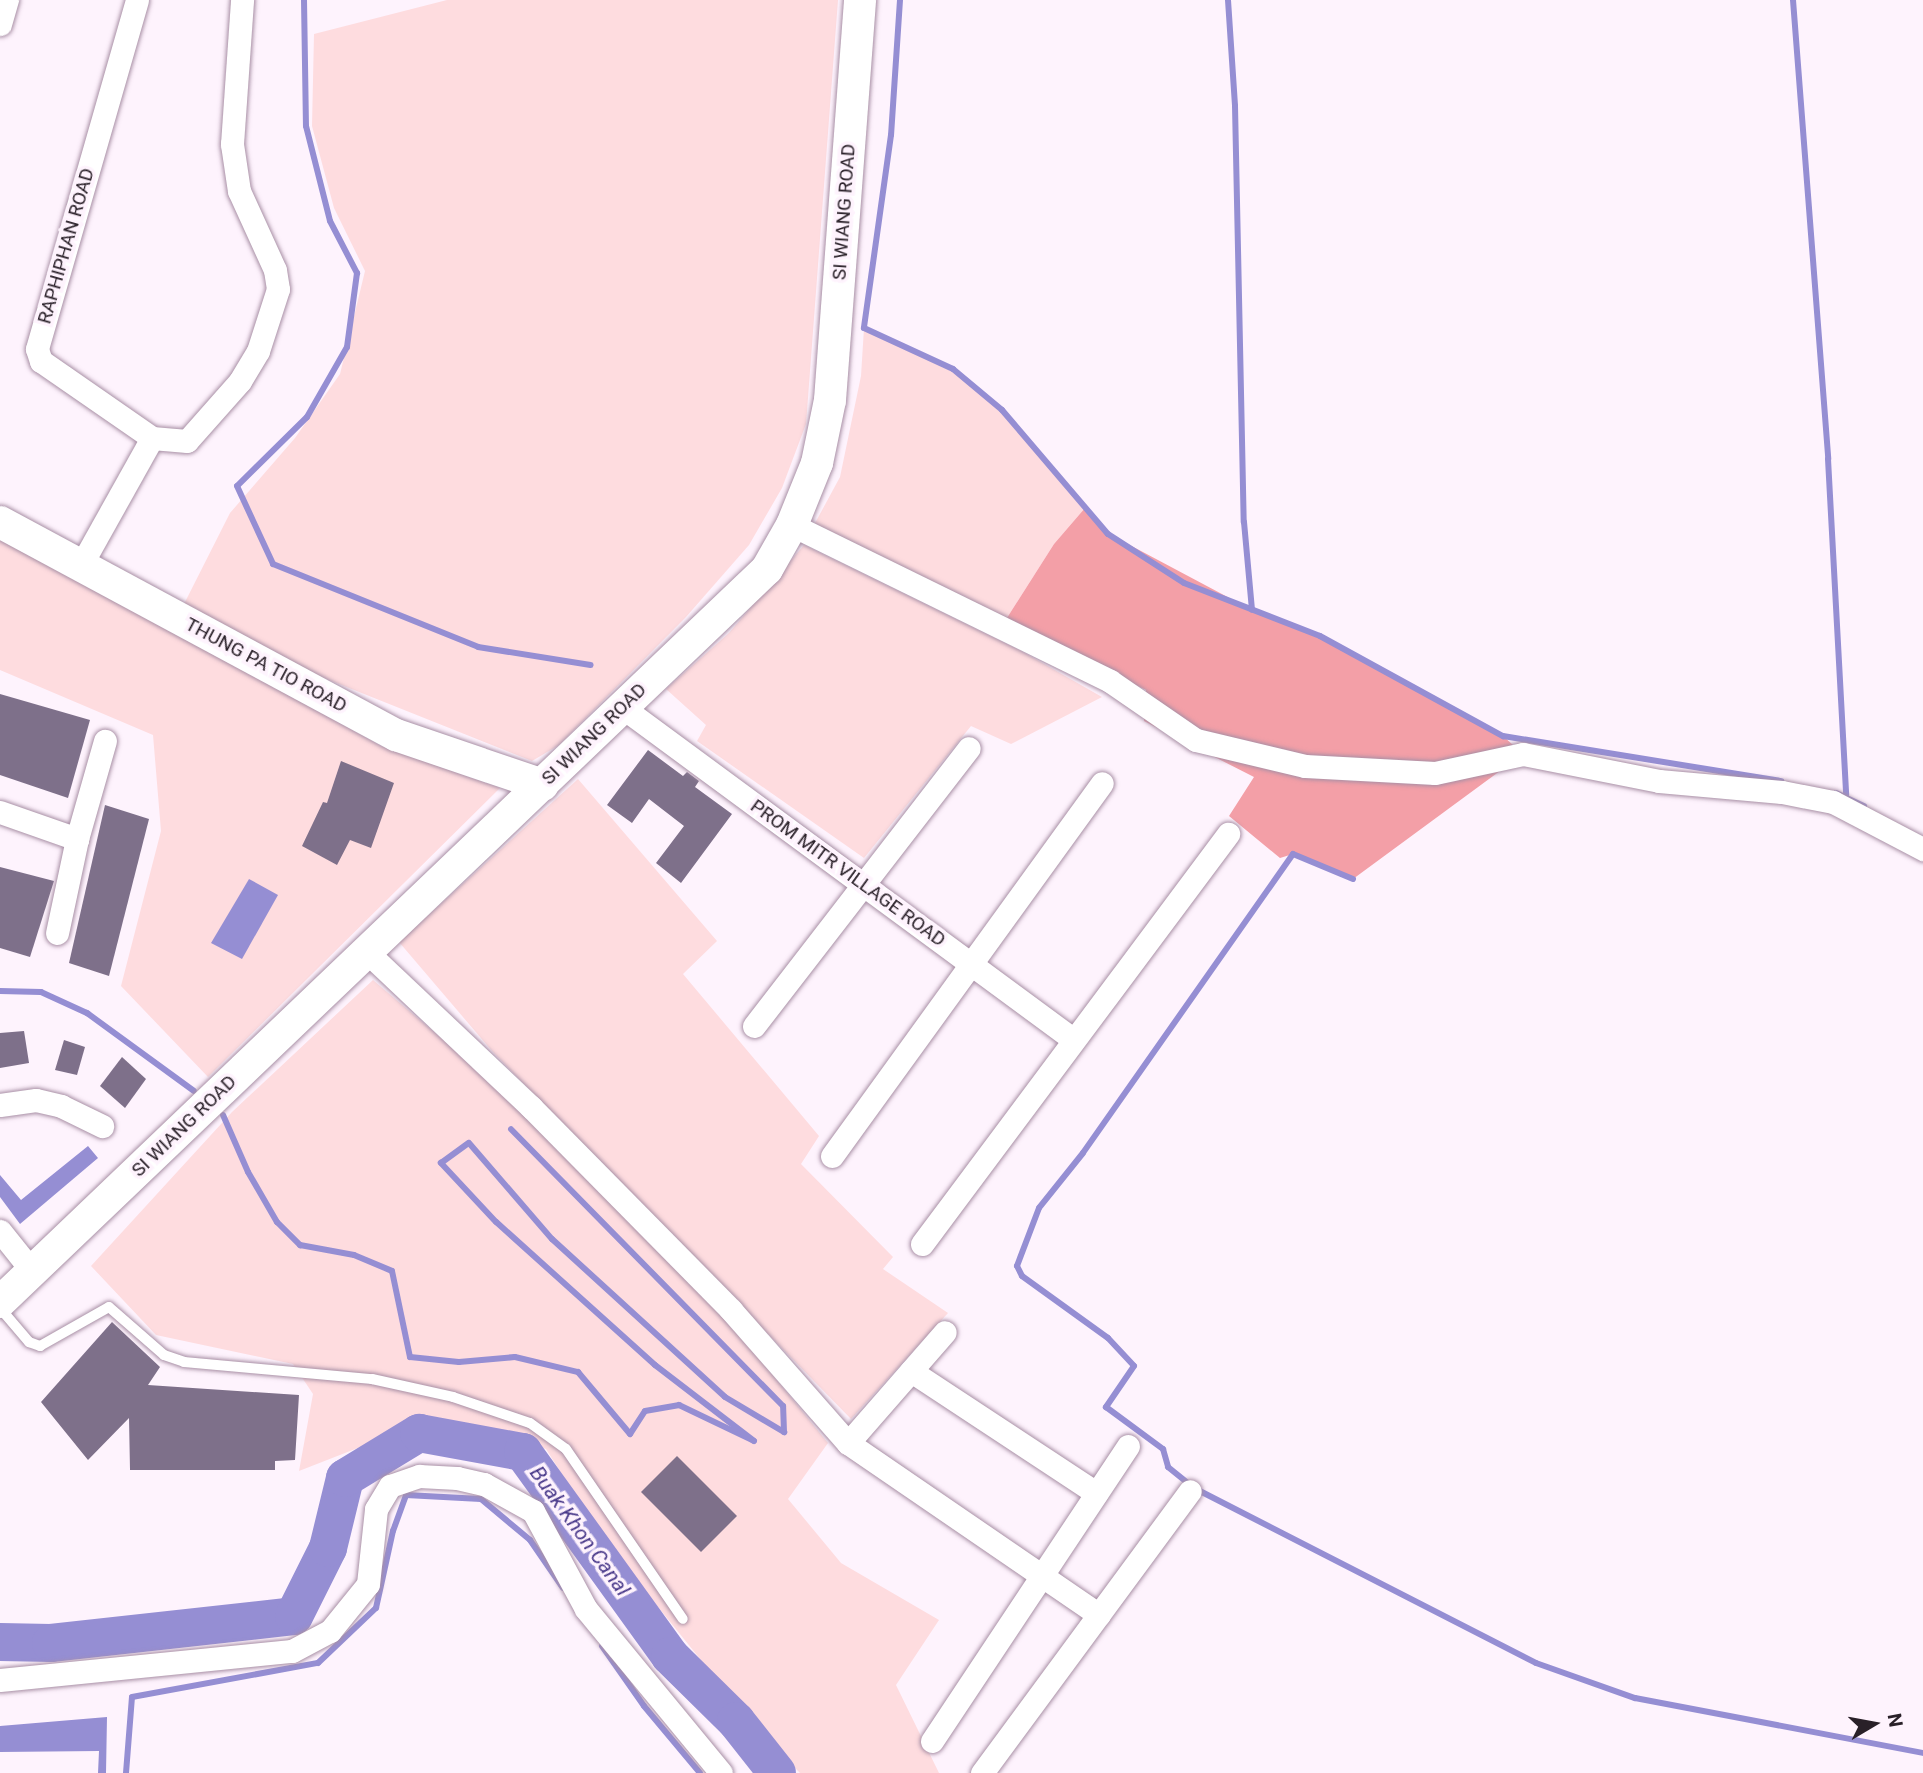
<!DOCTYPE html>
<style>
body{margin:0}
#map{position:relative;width:1923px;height:1773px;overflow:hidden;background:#fef3fd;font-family:Roboto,sans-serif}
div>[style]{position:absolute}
.green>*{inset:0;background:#fedcdf}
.forest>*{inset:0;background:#f39fa7}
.water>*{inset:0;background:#958ed3}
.stream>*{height:6px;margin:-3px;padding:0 3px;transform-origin:3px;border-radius:3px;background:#958ed3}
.river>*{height:38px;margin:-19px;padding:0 19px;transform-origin:19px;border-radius:19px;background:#958ed3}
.building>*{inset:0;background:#7e708a}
.roads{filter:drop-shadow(0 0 2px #a88fa5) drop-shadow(0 0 2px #a88fa5)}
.lane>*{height:10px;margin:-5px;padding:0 5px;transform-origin:5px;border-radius:5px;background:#fff}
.street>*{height:23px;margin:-11.5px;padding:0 11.5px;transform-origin:11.5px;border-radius:11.5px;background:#fff}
.secondary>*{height:32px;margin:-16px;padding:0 16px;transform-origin:16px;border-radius:16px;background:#fff}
span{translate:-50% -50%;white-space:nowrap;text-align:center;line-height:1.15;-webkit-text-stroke:7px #fef3fd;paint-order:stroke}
.street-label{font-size:19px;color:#292028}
.water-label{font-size:21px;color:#463688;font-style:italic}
.north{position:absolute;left:1839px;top:1689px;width:70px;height:70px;-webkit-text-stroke:5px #fef3fd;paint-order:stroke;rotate:80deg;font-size:19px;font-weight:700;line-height:28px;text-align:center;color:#292028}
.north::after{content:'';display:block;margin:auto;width:24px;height:32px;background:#292028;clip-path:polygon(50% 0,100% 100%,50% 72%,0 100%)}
</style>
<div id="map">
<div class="green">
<div style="clip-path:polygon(447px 0,838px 0,806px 424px,782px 488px,749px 545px,686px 617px,559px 745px,532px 761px,269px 656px,183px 606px,230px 513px,295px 438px,340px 374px,365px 271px,334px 208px,312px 126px,314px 34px)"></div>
<div style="clip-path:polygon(864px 328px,953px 369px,1002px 410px,1085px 508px,1054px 544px,1005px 621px,814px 525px,840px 477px,861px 376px)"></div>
<div style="clip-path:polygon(0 537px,381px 746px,500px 788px,208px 1077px,121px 986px,161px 831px,153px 735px,0 670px)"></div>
<div style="clip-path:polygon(804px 545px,1023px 652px,1102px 697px,1011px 744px,971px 726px,864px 858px,697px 741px,706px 725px,666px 689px,729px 633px)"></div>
<div style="clip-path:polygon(578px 779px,717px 941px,683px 974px,819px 1136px,801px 1164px,893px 1257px,883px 1269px,948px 1313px,851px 1419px,492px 1051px,399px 942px)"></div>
<div style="clip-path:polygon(373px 980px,551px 1132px,687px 1270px,828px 1443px,788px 1499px,841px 1563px,939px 1620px,896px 1685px,939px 1773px,800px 1773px,756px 1728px,603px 1539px,546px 1449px,437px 1417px,299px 1471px,313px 1394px,293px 1364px,156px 1335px,91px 1266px,232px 1112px)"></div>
</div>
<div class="forest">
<div style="clip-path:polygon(1085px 508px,1109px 534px,1252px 610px,1320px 636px,1503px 736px,1523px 754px,1353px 879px,1293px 854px,1280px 858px,1229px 816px,1254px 777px,1144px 721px,1146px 690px,1005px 621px,1054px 544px)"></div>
</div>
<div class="water">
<div style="clip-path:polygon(249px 879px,278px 895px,242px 959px,211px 943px)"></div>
<div style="clip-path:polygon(88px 1146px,98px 1158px,20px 1224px,0 1197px,0 1175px,21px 1200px)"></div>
<div style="clip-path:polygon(107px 1717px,106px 1773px,98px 1773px,99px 1751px,0 1752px,0 1726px)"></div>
</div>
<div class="stream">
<div style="left:304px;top:0;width:126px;rotate:89.1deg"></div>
<div style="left:306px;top:126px;width:98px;rotate:75.8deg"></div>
<div style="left:330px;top:221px;width:59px;rotate:62.6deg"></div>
<div style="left:357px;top:273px;width:75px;rotate:97.7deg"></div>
<div style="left:347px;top:347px;width:81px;rotate:119.7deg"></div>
<div style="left:307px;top:417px;width:98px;rotate:135.4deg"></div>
<div style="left:237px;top:486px;width:86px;rotate:65.2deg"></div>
<div style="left:273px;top:564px;width:221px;rotate:22deg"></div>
<div style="left:478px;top:647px;width:114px;rotate:9.1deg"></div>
<div style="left:900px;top:0;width:135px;rotate:93.8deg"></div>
<div style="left:891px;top:135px;width:195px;rotate:98deg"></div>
<div style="left:864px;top:328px;width:98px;rotate:24.7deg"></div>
<div style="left:953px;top:369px;width:64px;rotate:39.9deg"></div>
<div style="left:1002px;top:410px;width:163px;rotate:49.5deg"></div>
<div style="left:1108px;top:534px;width:90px;rotate:32.8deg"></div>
<div style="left:1184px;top:583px;width:146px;rotate:21.3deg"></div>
<div style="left:1320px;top:636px;width:209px;rotate:28.7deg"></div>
<div style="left:1503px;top:736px;width:282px;rotate:9.2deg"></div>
<div style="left:1228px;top:0;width:106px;rotate:86.2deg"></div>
<div style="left:1235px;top:106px;width:416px;rotate:88.8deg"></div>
<div style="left:1244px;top:522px;width:88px;rotate:84.8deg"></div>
<div style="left:1793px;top:0;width:460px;rotate:85.6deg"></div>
<div style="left:1828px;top:459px;width:336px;rotate:86.9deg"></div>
<div style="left:1836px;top:793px;width:31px;rotate:25deg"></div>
<div style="left:1353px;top:879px;width:65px;rotate:-157.4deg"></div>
<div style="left:1293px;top:854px;width:365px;rotate:125.1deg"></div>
<div style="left:1083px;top:1153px;width:70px;rotate:128.7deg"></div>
<div style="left:1039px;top:1208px;width:62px;rotate:110.8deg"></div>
<div style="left:1017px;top:1266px;width:11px;rotate:63deg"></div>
<div style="left:1022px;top:1276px;width:106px;rotate:35.8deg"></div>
<div style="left:1108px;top:1338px;width:38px;rotate:47deg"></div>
<div style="left:1134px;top:1366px;width:50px;rotate:124.3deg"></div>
<div style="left:1106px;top:1407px;width:71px;rotate:36.4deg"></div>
<div style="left:1163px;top:1449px;width:19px;rotate:74deg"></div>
<div style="left:1168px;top:1467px;width:33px;rotate:39deg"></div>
<div style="left:1194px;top:1488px;width:384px;rotate:27.1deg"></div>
<div style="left:1536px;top:1663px;width:105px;rotate:19.5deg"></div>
<div style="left:1635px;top:1698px;width:293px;rotate:10.8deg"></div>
<div style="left:0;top:991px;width:41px;rotate:1.4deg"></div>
<div style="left:41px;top:992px;width:51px;rotate:24.5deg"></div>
<div style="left:87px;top:1013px;width:132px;rotate:36.1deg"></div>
<div style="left:223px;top:1115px;width:62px;rotate:66.3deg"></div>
<div style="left:248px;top:1172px;width:58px;rotate:59.9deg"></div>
<div style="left:277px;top:1222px;width:33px;rotate:45deg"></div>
<div style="left:300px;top:1245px;width:55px;rotate:10.5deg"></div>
<div style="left:354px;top:1255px;width:41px;rotate:22.8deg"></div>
<div style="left:392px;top:1271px;width:88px;rotate:78.2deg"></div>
<div style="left:410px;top:1357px;width:49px;rotate:5.8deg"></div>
<div style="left:459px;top:1362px;width:56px;rotate:-5.1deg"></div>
<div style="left:515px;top:1357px;width:65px;rotate:13.4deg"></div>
<div style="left:578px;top:1372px;width:81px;rotate:50deg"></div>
<div style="left:630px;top:1434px;width:27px;rotate:-57deg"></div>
<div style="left:645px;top:1411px;width:35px;rotate:-10deg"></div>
<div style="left:679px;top:1405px;width:83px;rotate:25.6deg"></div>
<div style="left:754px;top:1441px;width:125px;rotate:-142.5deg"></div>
<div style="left:655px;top:1365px;width:214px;rotate:-138deg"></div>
<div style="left:496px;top:1222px;width:81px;rotate:-133deg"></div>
<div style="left:441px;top:1163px;width:34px;rotate:-36deg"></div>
<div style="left:469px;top:1143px;width:127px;rotate:49.2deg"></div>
<div style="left:552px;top:1239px;width:234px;rotate:42.4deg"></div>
<div style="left:725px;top:1397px;width:69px;rotate:30.7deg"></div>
<div style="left:784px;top:1432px;width:26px;rotate:-92deg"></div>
<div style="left:783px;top:1406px;width:388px;rotate:-134.5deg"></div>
<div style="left:602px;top:1646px;width:73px;rotate:55deg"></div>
<div style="left:644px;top:1706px;width:87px;rotate:50.1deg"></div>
<div style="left:126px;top:1773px;width:76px;rotate:-85.5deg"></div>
<div style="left:132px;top:1697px;width:189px;rotate:-10.4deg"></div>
<div style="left:318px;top:1663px;width:80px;rotate:-43.5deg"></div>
<div style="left:376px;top:1608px;width:79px;rotate:-77.6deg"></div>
<div style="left:393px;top:1531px;width:38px;rotate:-70deg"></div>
<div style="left:406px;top:1495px;width:75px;rotate:3.1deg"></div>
<div style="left:481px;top:1499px;width:64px;rotate:39.9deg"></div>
<div style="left:530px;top:1540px;width:58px;rotate:55.5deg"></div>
</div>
<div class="river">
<div style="left:0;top:1642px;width:51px;rotate:1.1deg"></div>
<div style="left:51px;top:1643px;width:244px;rotate:-6.3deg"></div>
<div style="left:294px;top:1616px;width:76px;rotate:-63.4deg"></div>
<div style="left:328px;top:1548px;width:72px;rotate:-76.3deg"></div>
<div style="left:345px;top:1478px;width:87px;rotate:-31.3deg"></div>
<div style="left:419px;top:1433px;width:106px;rotate:10.4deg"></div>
<div style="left:523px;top:1452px;width:251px;rotate:54.2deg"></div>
<div style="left:670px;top:1656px;width:93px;rotate:44.6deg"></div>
<div style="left:736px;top:1721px;width:66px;rotate:51.7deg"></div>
</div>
<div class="building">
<div style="clip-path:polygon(0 694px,90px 720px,68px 798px,0 775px)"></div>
<div style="clip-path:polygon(648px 750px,683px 776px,687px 772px,699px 781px,695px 787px,732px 814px,681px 883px,656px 863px,684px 826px,649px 799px,632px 823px,607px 805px)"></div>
<div style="clip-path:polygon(341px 761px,394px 783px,371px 848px,350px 840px,337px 865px,302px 846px,323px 802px,327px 803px)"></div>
<div style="clip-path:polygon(105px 805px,149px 819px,109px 976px,69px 963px)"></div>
<div style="clip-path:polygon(0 867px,54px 881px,30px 957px,0 948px)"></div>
<div style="clip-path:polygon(24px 1031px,29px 1063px,0 1068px,0 1033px)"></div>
<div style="clip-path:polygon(64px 1040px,85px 1047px,77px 1075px,55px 1070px)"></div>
<div style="clip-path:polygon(122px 1057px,146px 1079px,125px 1108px,100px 1086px)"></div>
<div style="clip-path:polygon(112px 1322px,160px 1367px,148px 1385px,299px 1395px,295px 1460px,275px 1461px,275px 1470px,130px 1470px,129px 1418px,88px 1460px,41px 1402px)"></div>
<div style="clip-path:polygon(677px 1456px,737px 1516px,701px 1552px,641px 1492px)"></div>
</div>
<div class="roads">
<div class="lane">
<div style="left:0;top:1308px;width:45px;rotate:49.5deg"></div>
<div style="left:29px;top:1342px;width:12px;rotate:20deg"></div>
<div style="left:40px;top:1346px;width:79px;rotate:-29.5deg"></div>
<div style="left:109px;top:1307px;width:73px;rotate:41.1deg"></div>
<div style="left:164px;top:1355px;width:21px;rotate:19deg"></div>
<div style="left:184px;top:1362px;width:189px;rotate:5.2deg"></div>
<div style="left:372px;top:1379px;width:83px;rotate:12.5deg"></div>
<div style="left:453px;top:1397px;width:81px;rotate:18.7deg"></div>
<div style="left:530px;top:1423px;width:44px;rotate:35.8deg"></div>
<div style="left:566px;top:1449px;width:206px;rotate:55.5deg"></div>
</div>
<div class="street">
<div style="left:137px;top:0;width:363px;rotate:106deg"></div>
<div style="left:37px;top:349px;width:13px;rotate:72deg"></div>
<div style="left:41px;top:361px;width:135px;rotate:34.7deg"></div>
<div style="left:152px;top:438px;width:35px;rotate:5deg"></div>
<div style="left:187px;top:441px;width:80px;rotate:-48.5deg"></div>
<div style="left:240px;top:381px;width:35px;rotate:-59deg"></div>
<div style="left:258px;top:351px;width:65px;rotate:-72.1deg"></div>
<div style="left:278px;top:289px;width:19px;rotate:-99deg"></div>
<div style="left:275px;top:270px;width:87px;rotate:-114.5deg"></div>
<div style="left:239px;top:191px;width:48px;rotate:-98.5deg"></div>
<div style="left:232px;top:144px;width:144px;rotate:-86deg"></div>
<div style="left:0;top:24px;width:25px;rotate:-74deg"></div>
<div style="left:792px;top:525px;width:354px;rotate:26.1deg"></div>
<div style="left:1110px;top:681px;width:104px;rotate:34.5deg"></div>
<div style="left:1196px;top:740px;width:112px;rotate:13.4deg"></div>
<div style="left:1305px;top:766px;width:130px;rotate:3.1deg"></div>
<div style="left:1435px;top:773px;width:90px;rotate:-12.2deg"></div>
<div style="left:1523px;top:754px;width:139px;rotate:11.2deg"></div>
<div style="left:1659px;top:781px;width:123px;rotate:5.1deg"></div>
<div style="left:1782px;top:792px;width:52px;rotate:11.1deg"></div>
<div style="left:1833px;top:802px;width:102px;rotate:27.6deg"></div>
<div style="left:81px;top:565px;width:145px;rotate:-60.8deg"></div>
<div style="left:622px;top:707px;width:561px;rotate:36.38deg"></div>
<div style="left:0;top:812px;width:82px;rotate:19.3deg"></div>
<div style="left:77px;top:839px;width:96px;rotate:102deg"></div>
<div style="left:77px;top:839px;width:102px;rotate:-74.1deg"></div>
<div style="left:367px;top:952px;width:226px;rotate:43.4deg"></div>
<div style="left:531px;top:1107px;width:285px;rotate:45.4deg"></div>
<div style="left:731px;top:1310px;width:177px;rotate:48.7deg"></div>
<div style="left:848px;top:1443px;width:304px;rotate:34.4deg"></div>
<div style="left:754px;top:1026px;width:351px;rotate:-52.3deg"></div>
<div style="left:0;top:1105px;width:36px;rotate:-8deg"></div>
<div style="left:36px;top:1100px;width:26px;rotate:13deg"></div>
<div style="left:61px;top:1106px;width:46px;rotate:26deg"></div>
<div style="left:832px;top:1156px;width:460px;rotate:-54.1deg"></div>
<div style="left:0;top:1231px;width:51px;rotate:51.3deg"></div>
<div style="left:922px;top:1244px;width:512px;rotate:-53.26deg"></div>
<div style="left:911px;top:1371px;width:222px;rotate:33.4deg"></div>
<div style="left:848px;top:1443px;width:147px;rotate:-48.9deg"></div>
<div style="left:0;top:1680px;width:293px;rotate:-5.7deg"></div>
<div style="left:292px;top:1651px;width:43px;rotate:-27.8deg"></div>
<div style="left:330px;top:1631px;width:60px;rotate:-51deg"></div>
<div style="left:368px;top:1584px;width:75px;rotate:-83.9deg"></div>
<div style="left:376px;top:1509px;width:27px;rotate:-59deg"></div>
<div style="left:390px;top:1486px;width:31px;rotate:-19deg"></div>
<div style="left:419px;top:1476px;width:38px;rotate:3deg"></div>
<div style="left:457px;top:1478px;width:28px;rotate:13deg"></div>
<div style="left:484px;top:1484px;width:56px;rotate:28.9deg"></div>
<div style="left:533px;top:1511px;width:111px;rotate:61.6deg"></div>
<div style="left:586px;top:1609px;width:212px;rotate:50.5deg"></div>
<div style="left:932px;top:1741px;width:354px;rotate:-56.4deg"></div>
<div style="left:982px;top:1773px;width:350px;rotate:-53.6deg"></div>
</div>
<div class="secondary">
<div style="left:0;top:522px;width:450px;rotate:28.3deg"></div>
<div style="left:396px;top:735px;width:155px;rotate:18.8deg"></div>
<div style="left:0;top:1302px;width:1061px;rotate:-43.7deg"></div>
<div style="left:767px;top:569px;width:51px;rotate:-60.4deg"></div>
<div style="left:792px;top:525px;width:67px;rotate:-68deg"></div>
<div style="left:817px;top:463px;width:64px;rotate:-78.3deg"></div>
<div style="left:830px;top:400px;width:401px;rotate:-85.7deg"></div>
</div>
</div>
<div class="street-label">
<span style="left:844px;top:212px;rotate:-86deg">SI WIANG ROAD</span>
<span style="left:66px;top:246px;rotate:-74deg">RAPHIPHAN ROAD</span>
<span style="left:266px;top:665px;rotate:28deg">THUNG PA TIO ROAD</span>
<span style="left:594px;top:734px;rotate:-44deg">SI WIANG ROAD</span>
<span style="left:848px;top:873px;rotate:36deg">PROM MITR VILLAGE ROAD</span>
<span style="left:184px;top:1126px;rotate:-44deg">SI WIANG ROAD</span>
</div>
<div class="water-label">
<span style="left:580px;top:1531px;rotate:54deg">Buak Khon Canal</span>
</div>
<div class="north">N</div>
</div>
